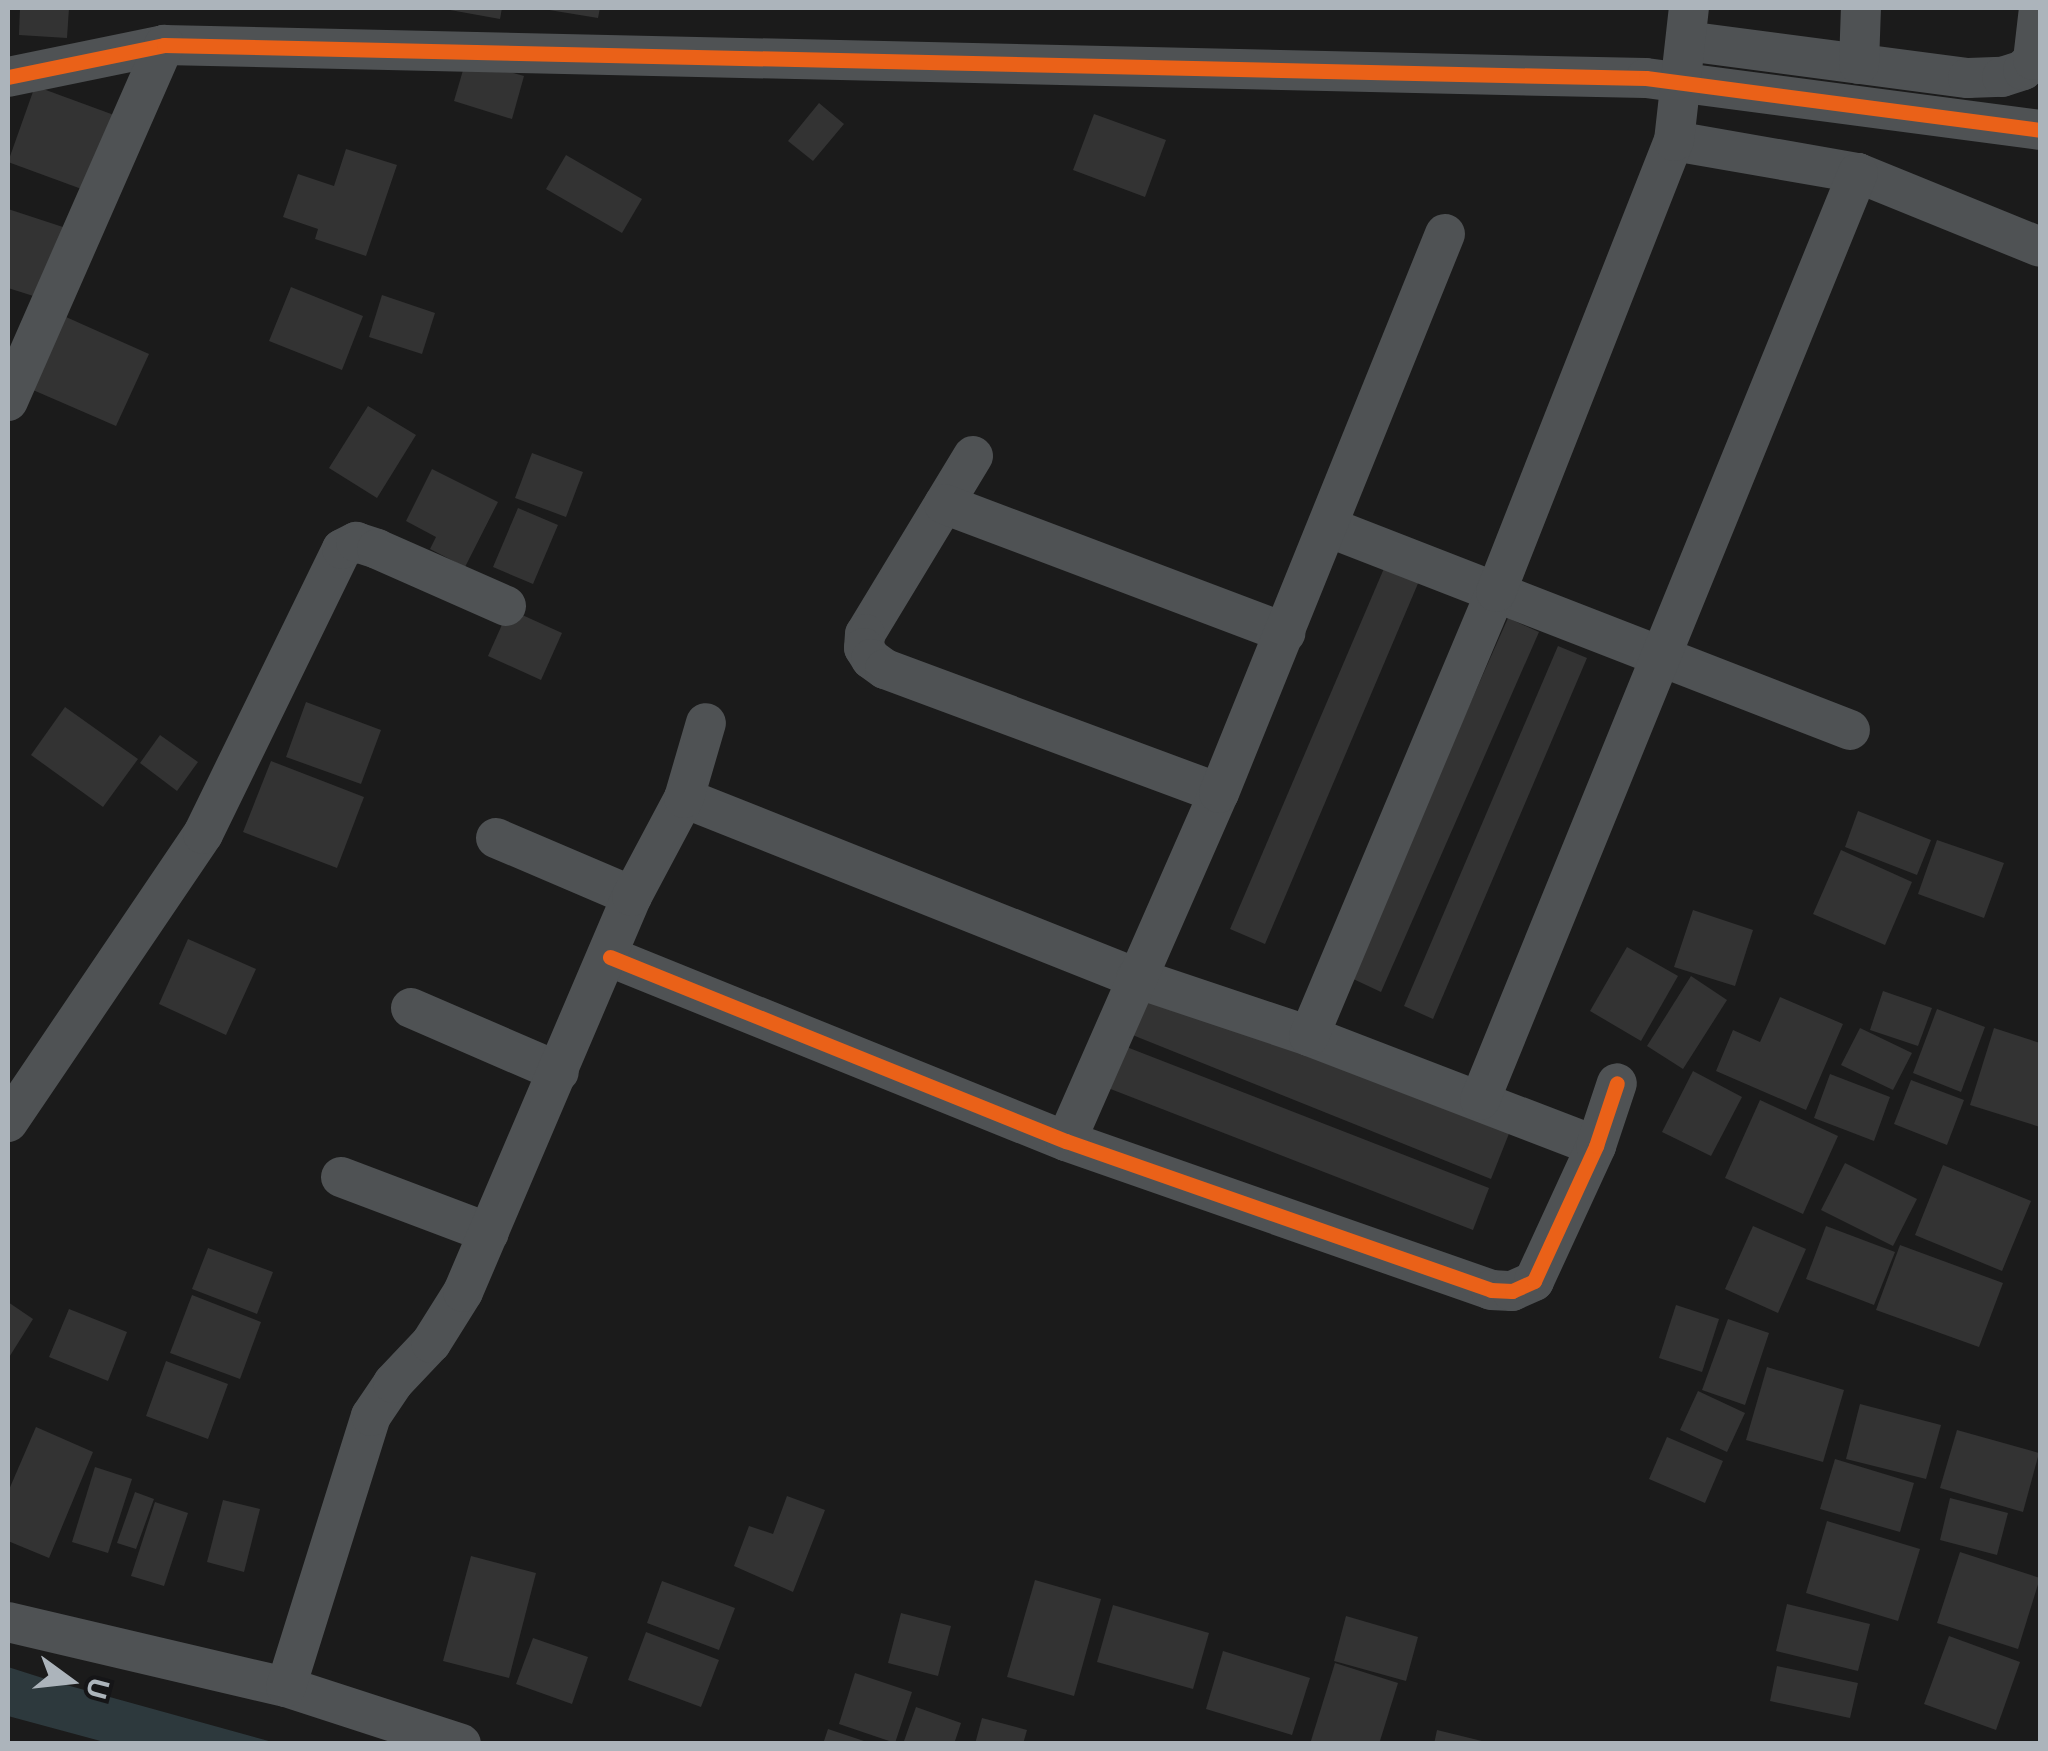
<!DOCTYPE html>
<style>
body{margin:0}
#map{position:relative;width:2048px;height:1751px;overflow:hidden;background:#1b1b1b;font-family:"Noto Sans",sans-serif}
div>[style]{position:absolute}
.water>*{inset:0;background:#2d393d}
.building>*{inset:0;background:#333}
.minor>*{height:40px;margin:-20px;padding:0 20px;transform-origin:20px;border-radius:20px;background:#4f5254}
.cycleway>*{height:15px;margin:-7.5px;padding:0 7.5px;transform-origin:7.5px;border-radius:7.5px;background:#ea6118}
span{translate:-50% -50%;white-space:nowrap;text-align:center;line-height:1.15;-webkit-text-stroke:9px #151517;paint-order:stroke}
.frame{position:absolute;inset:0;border:10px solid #acb4bb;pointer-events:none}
.north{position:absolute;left:20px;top:1631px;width:100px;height:100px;-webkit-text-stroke:8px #151517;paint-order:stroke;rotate:105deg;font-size:28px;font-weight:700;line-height:40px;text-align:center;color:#acb4bb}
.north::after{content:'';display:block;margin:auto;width:35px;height:45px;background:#acb4bb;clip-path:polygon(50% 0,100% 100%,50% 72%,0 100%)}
</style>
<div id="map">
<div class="water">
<div style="clip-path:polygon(8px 1667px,52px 1681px,276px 1743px,108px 1743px,8px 1716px)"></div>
</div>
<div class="building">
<div style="clip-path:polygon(20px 8px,69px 8px,67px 38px,19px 35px)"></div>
<div style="clip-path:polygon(439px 8px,502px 8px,500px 19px)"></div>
<div style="clip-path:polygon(537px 8px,600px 8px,598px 18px)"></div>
<div style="clip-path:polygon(466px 60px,524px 76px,512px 119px,454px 101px)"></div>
<div style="clip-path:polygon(35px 86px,114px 115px,87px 191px,8px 162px)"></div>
<div style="clip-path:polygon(819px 103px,844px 124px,813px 161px,788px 141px)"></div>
<div style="clip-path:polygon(1094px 114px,1166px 140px,1145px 197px,1073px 170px)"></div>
<div style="clip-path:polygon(346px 149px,397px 165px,366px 256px,315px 239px,318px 229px,283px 217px,298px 174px,334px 186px)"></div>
<div style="clip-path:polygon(566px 155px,642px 199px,622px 233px,546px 189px)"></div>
<div style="clip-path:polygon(8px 209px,66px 228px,43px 299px,8px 288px)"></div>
<div style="clip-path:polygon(291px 287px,363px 316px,342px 370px,269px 341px)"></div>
<div style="clip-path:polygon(382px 295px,435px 313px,422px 354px,369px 337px)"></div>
<div style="clip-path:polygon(66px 317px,149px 354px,116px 426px,33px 390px)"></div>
<div style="clip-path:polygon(368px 406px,416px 435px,377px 498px,329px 468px)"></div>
<div style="clip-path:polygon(532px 453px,583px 472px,566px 517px,515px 498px)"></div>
<div style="clip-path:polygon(432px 469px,498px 502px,465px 567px,430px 549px,436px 537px,406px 521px)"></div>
<div style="clip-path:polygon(518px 508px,558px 525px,533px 584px,493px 567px)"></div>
<div style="clip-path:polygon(1388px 559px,1422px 574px,1265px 944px,1230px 929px)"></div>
<div style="clip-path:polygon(509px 609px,562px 633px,541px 680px,488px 656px)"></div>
<div style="clip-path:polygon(1508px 618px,1539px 632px,1381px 992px,1349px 977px)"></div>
<div style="clip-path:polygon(1558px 646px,1587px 658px,1433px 1019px,1404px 1006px)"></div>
<div style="clip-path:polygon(306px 702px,381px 730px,361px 784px,286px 757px)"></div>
<div style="clip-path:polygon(65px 707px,138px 759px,103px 807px,31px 755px)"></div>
<div style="clip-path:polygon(160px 735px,198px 762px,177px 791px,140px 763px)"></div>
<div style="clip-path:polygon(271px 761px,364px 797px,337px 868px,243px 832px)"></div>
<div style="clip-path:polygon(1858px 811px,1931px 840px,1917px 875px,1845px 847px)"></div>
<div style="clip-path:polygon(1937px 840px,2004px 863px,1984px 918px,1918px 894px)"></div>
<div style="clip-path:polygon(1841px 850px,1912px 882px,1885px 945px,1813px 914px)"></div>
<div style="clip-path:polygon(1693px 910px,1753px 930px,1735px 986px,1674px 967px)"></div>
<div style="clip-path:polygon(188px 939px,256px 969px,226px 1035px,159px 1004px)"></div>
<div style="clip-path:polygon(1627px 947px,1678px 976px,1641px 1041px,1590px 1011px)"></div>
<div style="clip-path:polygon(1691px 976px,1727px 1000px,1683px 1069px,1647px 1046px)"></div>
<div style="clip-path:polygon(1149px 985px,1510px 1131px,1491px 1179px,1130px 1034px)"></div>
<div style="clip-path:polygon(1883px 991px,1932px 1008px,1918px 1046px,1870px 1030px)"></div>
<div style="clip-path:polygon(1780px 997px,1843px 1024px,1806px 1110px,1716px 1071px,1733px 1030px,1760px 1042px)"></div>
<div style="clip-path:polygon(1937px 1009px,1985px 1027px,1961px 1092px,1913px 1073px)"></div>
<div style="clip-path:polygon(1860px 1028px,1912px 1053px,1893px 1090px,1841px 1065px)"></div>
<div style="clip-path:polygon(1994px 1028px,2040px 1043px,2040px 1127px,1970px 1105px)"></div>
<div style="clip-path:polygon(1124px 1046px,1489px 1188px,1473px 1230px,1108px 1088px)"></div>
<div style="clip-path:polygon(1693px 1071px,1742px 1097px,1711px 1156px,1662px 1132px)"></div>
<div style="clip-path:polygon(1830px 1074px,1890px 1097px,1874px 1141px,1814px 1118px)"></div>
<div style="clip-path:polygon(1911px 1080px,1964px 1100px,1947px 1145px,1894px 1124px)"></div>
<div style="clip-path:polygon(1760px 1100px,1838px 1136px,1803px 1214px,1725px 1178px)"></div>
<div style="clip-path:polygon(1845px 1163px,1917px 1199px,1893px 1246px,1821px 1210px)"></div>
<div style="clip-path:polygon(1943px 1165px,2031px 1201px,2002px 1271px,1915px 1235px)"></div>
<div style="clip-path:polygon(1753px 1226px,1806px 1249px,1778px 1313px,1725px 1289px)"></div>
<div style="clip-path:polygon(1826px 1226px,1895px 1252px,1874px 1305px,1806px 1279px)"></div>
<div style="clip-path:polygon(1900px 1245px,2003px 1283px,1979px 1347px,1876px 1310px)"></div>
<div style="clip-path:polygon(208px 1248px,273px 1272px,257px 1314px,192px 1289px)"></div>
<div style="clip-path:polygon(192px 1295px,261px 1322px,240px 1379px,170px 1353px)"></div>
<div style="clip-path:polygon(8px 1302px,33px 1319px,8px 1359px)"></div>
<div style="clip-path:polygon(1676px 1305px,1719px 1319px,1702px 1372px,1659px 1358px)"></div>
<div style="clip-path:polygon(69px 1309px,127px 1332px,108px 1381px,49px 1357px)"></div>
<div style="clip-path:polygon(1728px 1319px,1769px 1333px,1745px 1405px,1702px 1390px)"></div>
<div style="clip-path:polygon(166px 1361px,228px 1384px,208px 1439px,146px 1416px)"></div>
<div style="clip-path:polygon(1767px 1367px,1844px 1390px,1823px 1462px,1746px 1440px)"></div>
<div style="clip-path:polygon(1698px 1391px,1745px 1413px,1727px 1452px,1680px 1430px)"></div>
<div style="clip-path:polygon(1860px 1404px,1941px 1425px,1926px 1479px,1846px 1459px)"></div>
<div style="clip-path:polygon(36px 1427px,93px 1452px,49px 1558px,8px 1541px,8px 1492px)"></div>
<div style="clip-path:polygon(1957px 1430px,2039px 1453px,2023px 1512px,1940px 1488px)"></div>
<div style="clip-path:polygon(1667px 1437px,1723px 1461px,1705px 1503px,1649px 1479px)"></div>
<div style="clip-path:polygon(1835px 1459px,1914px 1483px,1900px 1532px,1820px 1509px)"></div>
<div style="clip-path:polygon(95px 1467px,132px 1479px,108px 1553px,72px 1542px)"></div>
<div style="clip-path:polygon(135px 1492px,154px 1499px,136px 1549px,117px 1543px)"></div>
<div style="clip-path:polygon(787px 1496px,825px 1510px,793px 1592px,734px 1566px,749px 1526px,773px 1534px)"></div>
<div style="clip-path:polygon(1950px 1498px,2008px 1513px,1997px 1555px,1940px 1540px)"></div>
<div style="clip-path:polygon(223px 1500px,260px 1509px,244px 1572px,207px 1562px)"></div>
<div style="clip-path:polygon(155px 1502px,188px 1513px,164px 1586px,131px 1576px)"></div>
<div style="clip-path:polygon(1827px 1521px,1920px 1549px,1898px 1621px,1806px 1593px)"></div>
<div style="clip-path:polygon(1960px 1552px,2040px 1578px,2018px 1649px,1937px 1623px)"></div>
<div style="clip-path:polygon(471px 1556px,536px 1573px,509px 1678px,443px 1661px)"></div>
<div style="clip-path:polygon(1035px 1580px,1101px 1599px,1074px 1696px,1007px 1677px)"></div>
<div style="clip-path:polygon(662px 1581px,735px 1608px,719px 1650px,647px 1623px)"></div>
<div style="clip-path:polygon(1787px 1604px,1870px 1624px,1858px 1671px,1776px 1651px)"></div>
<div style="clip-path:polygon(1113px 1605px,1209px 1633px,1193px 1689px,1097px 1662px)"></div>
<div style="clip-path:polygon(901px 1613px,951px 1626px,938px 1676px,888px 1663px)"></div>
<div style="clip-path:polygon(1346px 1616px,1418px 1637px,1406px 1681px,1334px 1661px)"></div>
<div style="clip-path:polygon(646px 1632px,719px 1660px,701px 1707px,628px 1680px)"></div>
<div style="clip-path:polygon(1949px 1636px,2020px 1662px,1996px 1730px,1924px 1704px)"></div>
<div style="clip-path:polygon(533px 1638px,588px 1657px,572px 1704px,516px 1684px)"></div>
<div style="clip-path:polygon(1223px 1651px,1310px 1678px,1292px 1735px,1206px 1709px)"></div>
<div style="clip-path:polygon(1335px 1663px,1398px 1683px,1379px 1744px,1310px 1744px)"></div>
<div style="clip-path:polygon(1777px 1666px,1858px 1683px,1850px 1718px,1770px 1701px)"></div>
<div style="clip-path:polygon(855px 1673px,912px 1692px,895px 1743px,839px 1724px)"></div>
<div style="clip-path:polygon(916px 1707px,961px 1723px,954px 1744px,903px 1744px)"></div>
<div style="clip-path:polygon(982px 1718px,1027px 1730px,1023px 1744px,975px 1744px)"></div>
<div style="clip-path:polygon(828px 1729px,870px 1743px,870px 1744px,823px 1744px)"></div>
<div style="clip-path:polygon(1437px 1730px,1486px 1742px,1486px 1744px,1434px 1744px)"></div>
</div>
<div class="minor">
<div style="left:1686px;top:41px;width:284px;rotate:7.5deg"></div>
<div style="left:1968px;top:78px;width:34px;rotate:-2deg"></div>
<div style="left:2002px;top:77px;width:22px;rotate:-18deg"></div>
<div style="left:2023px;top:70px;width:14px;rotate:-45deg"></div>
<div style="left:2033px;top:60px;width:52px;rotate:-83.4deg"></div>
<div style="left:1859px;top:64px;width:56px;rotate:-88deg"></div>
<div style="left:8px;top:77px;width:159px;rotate:-11.6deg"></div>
<div style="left:164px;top:45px;width:1482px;rotate:1.28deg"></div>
<div style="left:1646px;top:78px;width:397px;rotate:7.5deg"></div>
<div style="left:1674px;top:141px;width:187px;rotate:9.9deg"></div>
<div style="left:1858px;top:173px;width:196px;rotate:22.1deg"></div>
<div style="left:8px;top:401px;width:389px;rotate:-66.3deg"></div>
<div style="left:973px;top:456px;width:208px;rotate:121.2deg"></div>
<div style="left:865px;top:634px;width:14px;rotate:94deg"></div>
<div style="left:864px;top:648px;width:13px;rotate:58deg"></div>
<div style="left:871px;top:659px;width:17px;rotate:36deg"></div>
<div style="left:885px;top:669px;width:356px;rotate:20.4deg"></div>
<div style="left:944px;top:504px;width:365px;rotate:20.7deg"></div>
<div style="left:1328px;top:527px;width:560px;rotate:21.25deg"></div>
<div style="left:684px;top:798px;width:487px;rotate:21.7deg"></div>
<div style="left:1136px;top:978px;width:182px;rotate:18.5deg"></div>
<div style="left:1309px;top:1036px;width:307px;rotate:21deg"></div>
<div style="left:496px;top:838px;width:148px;rotate:23.1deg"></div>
<div style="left:610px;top:957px;width:492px;rotate:22deg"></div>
<div style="left:1066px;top:1141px;width:450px;rotate:19.3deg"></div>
<div style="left:1491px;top:1290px;width:21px;rotate:3deg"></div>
<div style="left:1512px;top:1291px;width:24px;rotate:-24deg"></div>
<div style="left:1534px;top:1281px;width:149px;rotate:-65.3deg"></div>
<div style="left:1596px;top:1146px;width:66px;rotate:-71.6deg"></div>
<div style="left:411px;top:1008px;width:161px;rotate:23.4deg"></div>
<div style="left:1309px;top:1036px;width:482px;rotate:-67.2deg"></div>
<div style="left:1496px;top:592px;width:485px;rotate:-68.5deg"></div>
<div style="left:1674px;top:141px;width:134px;rotate:-83.6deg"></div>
<div style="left:1480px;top:1100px;width:1001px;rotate:-67.82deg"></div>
<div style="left:8px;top:1122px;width:348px;rotate:-55.9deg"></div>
<div style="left:203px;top:834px;width:317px;rotate:-64deg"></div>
<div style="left:342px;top:549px;width:16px;rotate:-27deg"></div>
<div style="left:356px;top:542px;width:22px;rotate:18deg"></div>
<div style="left:377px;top:549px;width:141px;rotate:23.8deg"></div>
<div style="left:1066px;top:1141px;width:380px;rotate:-66.3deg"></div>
<div style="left:1219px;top:793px;width:603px;rotate:-67.99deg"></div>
<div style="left:341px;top:1177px;width:158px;rotate:20.7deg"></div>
<div style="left:8px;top:1622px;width:285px;rotate:13.2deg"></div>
<div style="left:286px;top:1687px;width:184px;rotate:18deg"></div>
<div style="left:286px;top:1687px;width:284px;rotate:-72.6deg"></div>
<div style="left:371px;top:1416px;width:40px;rotate:-56deg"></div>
<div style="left:393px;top:1383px;width:55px;rotate:-46.5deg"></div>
<div style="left:431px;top:1343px;width:60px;rotate:-57.9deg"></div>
<div style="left:463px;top:1292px;width:431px;rotate:-66.9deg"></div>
<div style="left:632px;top:896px;width:111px;rotate:-62deg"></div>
<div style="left:684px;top:798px;width:78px;rotate:-73.7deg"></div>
</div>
<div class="cycleway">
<div style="left:8px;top:77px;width:159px;rotate:-11.6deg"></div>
<div style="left:164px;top:45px;width:1482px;rotate:1.28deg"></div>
<div style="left:1646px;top:78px;width:397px;rotate:7.5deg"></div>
<div style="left:610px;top:957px;width:492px;rotate:22deg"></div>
<div style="left:1066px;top:1141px;width:450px;rotate:19.3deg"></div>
<div style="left:1491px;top:1290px;width:21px;rotate:3deg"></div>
<div style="left:1512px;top:1291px;width:24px;rotate:-24deg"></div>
<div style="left:1534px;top:1281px;width:149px;rotate:-65.3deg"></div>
<div style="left:1596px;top:1146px;width:66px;rotate:-71.6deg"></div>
</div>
<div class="frame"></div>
<div class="north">U</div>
</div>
